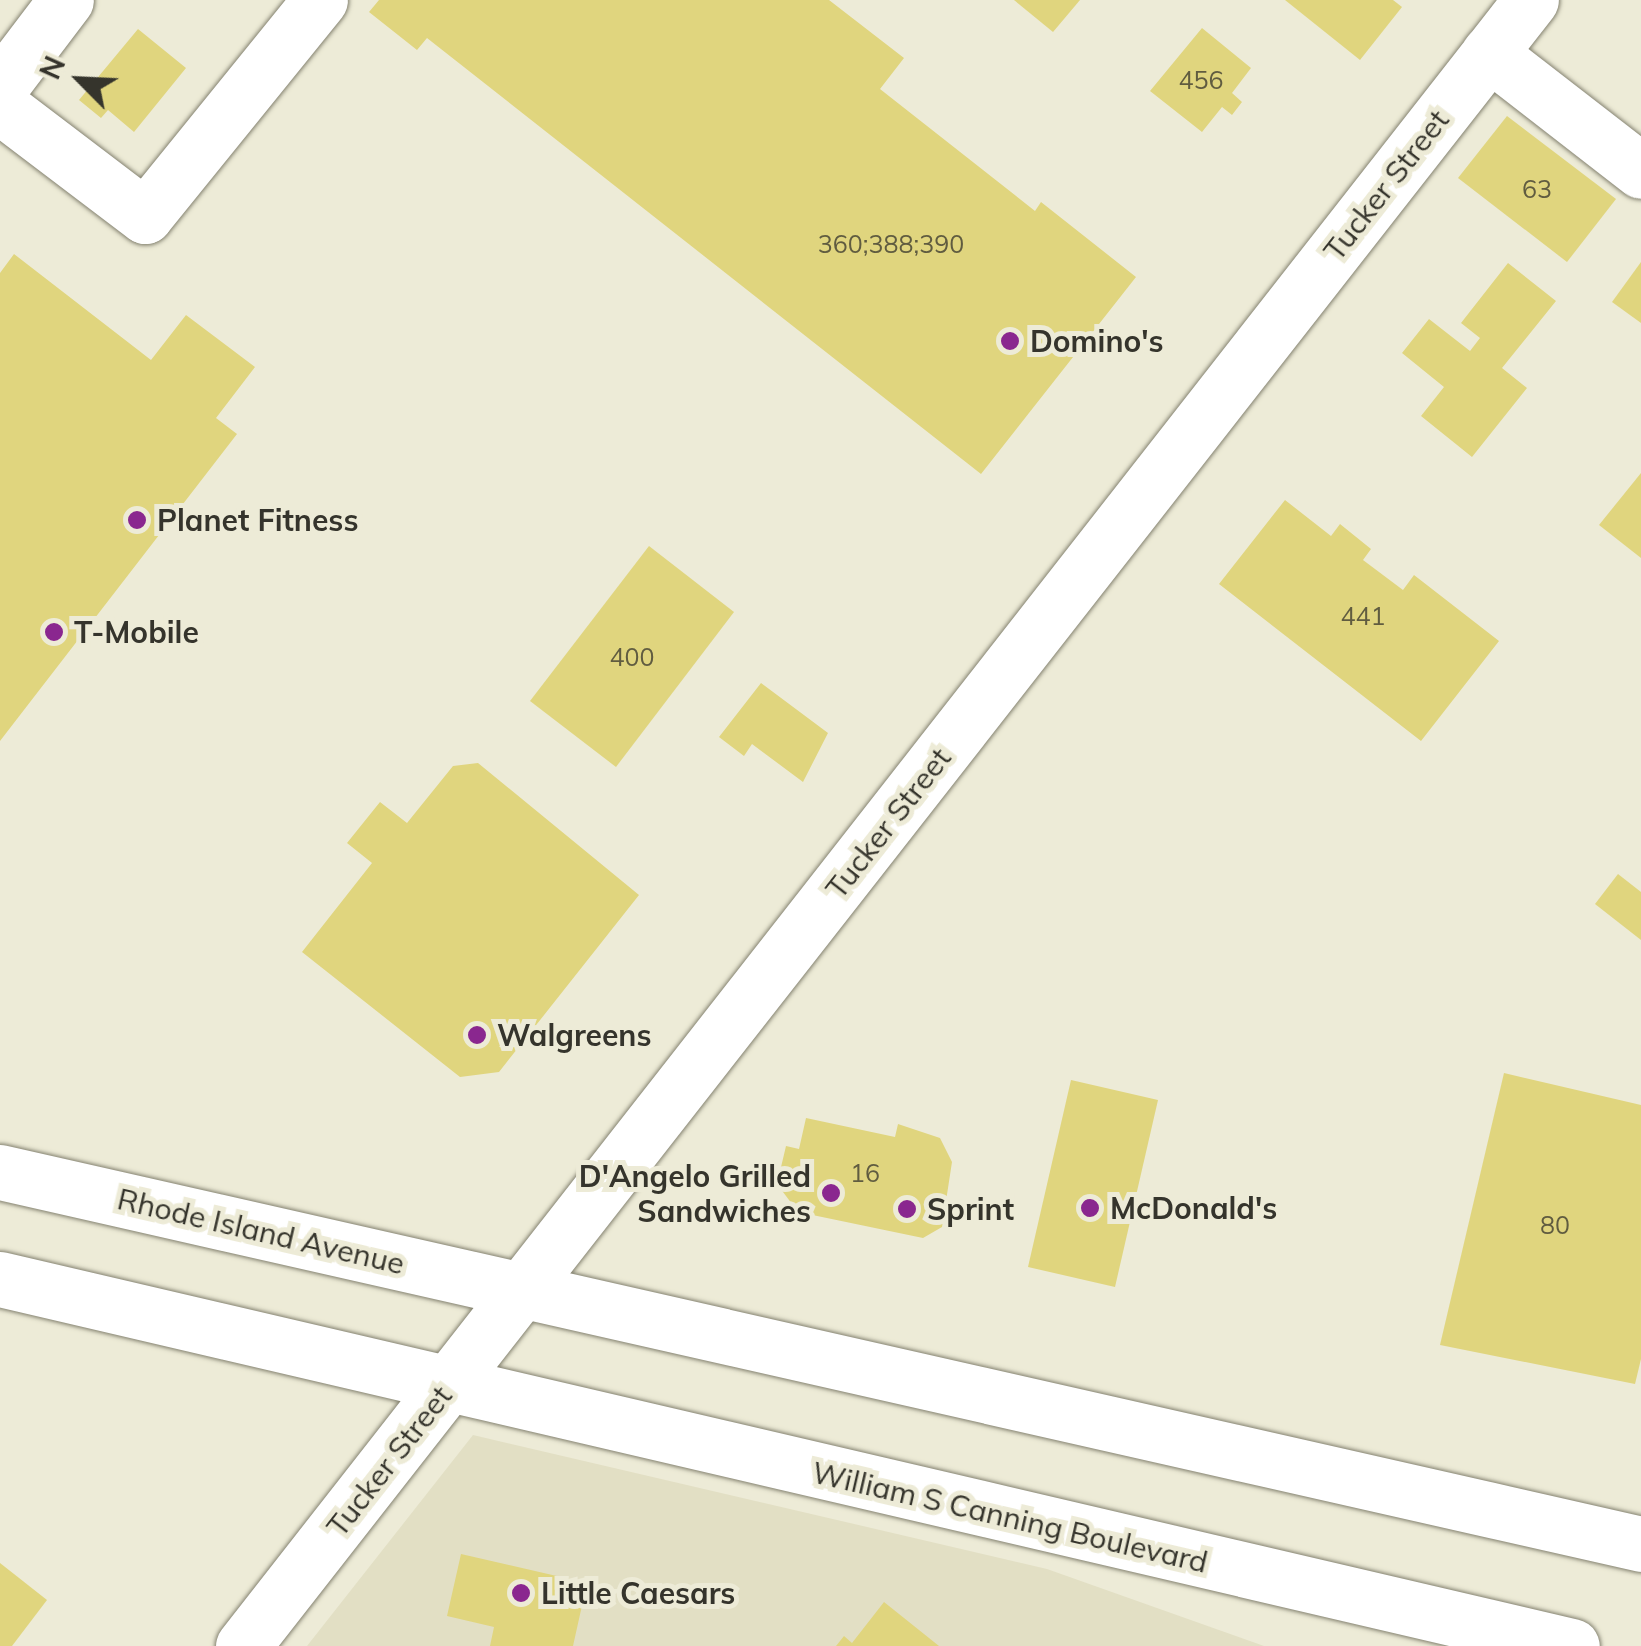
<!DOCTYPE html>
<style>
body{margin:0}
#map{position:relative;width:1641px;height:1646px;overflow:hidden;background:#edebd7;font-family:Mulish,sans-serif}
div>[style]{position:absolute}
.built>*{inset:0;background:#e2dfc4}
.building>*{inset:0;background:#e0d57e}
.roads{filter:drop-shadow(0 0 2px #848270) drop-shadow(0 0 2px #848270)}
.minor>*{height:55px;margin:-27.5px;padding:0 27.5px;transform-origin:27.5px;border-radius:27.5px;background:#fff}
.major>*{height:55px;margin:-27.5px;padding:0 27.5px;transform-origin:27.5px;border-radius:27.5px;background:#fff}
.dots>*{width:28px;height:28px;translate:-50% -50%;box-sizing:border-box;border:5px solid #edebd7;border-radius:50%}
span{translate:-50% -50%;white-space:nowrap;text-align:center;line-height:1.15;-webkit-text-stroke:10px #edebd7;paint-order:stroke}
.number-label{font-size:25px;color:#605c40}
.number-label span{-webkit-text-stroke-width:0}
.street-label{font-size:30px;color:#35342c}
.poi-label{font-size:30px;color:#35342c;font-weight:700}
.left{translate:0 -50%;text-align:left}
.right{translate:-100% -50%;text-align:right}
.north{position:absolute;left:30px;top:30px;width:100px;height:100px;-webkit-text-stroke:8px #edebd7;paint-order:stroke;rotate:294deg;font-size:28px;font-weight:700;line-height:40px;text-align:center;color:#35342c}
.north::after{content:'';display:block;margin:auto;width:35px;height:45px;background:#35342c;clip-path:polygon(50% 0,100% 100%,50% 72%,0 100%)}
</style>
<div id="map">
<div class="built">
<div style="clip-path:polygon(473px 1435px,1047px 1569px,1264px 1646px,307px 1646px)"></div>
</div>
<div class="building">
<div style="clip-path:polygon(379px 0,829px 0,904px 58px,880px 89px,1035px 211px,1041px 202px,1136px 277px,981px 474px,427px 38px,417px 50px,369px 12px)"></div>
<div style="clip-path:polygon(1014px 0,1080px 0,1053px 32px)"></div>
<div style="clip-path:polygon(1285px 0,1393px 0,1402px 7px,1360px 60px)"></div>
<div style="clip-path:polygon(1202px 28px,1251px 68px,1232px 93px,1242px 102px,1232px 115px,1222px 107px,1202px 132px,1150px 91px)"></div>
<div style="clip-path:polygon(138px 29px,186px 68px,134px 132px,108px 110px,101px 118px,79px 100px)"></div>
<div style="clip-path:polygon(1507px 116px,1616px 199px,1567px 262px,1458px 178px)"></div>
<div style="clip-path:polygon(14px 254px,151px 360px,186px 315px,255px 367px,216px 418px,237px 434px,0 741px,0 273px)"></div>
<div style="clip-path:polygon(1641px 262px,1641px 323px,1612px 302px)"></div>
<div style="clip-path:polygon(1508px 263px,1556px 301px,1502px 368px,1527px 388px,1472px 457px,1421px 416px,1444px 387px,1402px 353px,1429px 319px,1470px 351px,1480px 338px,1461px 323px)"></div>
<div style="clip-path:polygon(1641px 473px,1641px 558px,1599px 525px)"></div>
<div style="clip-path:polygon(1285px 500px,1331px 536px,1340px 524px,1371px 549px,1363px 560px,1403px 590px,1414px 575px,1499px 641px,1421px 741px,1219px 584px)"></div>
<div style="clip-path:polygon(649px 546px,734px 612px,616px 767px,530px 701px)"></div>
<div style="clip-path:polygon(761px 683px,828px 733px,803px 782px,752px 744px,744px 756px,719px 737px)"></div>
<div style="clip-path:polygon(478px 763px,639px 895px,499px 1072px,460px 1077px,302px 952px,372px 863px,347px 843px,380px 802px,407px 823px,453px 766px)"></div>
<div style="clip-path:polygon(1618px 874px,1641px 892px,1641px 940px,1595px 904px)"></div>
<div style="clip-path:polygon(1504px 1073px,1641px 1105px,1641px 1359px,1635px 1384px,1440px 1345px)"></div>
<div style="clip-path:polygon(1071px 1080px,1158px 1100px,1115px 1287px,1028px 1267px)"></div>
<div style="clip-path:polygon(806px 1118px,895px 1137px,898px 1124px,940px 1138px,952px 1162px,942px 1227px,923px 1238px,798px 1212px,777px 1184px,786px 1146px,799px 1149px)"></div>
<div style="clip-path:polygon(461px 1554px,587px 1583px,573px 1646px,490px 1646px,494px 1627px,447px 1616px)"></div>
<div style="clip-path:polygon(0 1563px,47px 1600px,12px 1646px,0 1646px)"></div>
<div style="clip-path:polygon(884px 1602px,939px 1646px,836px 1646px,844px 1636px,852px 1643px)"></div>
</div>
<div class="roads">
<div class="minor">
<div style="left:1489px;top:53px;width:192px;rotate:37.8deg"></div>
<div style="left:0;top:87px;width:109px;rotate:-52.8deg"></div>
<div style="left:0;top:106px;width:182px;rotate:37.2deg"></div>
<div style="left:145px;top:216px;width:278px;rotate:-51deg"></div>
<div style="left:243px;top:1646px;width:2090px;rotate:-51.96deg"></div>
</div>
<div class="major">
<div style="left:0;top:1172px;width:1683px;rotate:12.77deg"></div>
<div style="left:0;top:1279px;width:1614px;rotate:13.14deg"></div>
</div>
</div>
<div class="dots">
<div style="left:1010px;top:341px;background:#8a278f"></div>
<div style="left:137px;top:520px;background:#8a278f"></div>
<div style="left:54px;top:632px;background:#8a278f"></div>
<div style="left:477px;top:1035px;background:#8a278f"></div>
<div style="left:831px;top:1193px;background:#8a278f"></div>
<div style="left:1090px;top:1208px;background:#8a278f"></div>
<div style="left:907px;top:1209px;background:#8a278f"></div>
<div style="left:521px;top:1593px;background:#8a278f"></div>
</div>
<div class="number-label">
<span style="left:1201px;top:80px">456</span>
<span style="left:1537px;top:189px">63</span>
<span style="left:891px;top:244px">360;388;390</span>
<span style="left:1363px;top:616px">441</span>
<span style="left:632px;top:657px">400</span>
<span style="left:865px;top:1173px">16</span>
<span style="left:1555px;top:1225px">80</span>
</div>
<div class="street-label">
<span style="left:1386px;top:185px;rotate:-52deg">Tucker Street</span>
<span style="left:888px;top:823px;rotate:-52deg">Tucker Street</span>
<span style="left:261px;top:1231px;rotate:13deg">Rhode Island Avenue</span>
<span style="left:389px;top:1461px;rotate:-52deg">Tucker Street</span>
<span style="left:1010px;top:1517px;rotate:13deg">William S Canning Boulevard</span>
</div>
<div class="poi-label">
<span class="left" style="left:1030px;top:341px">Domino's</span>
<span class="left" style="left:157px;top:520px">Planet Fitness</span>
<span class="left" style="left:74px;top:632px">T-Mobile</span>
<span class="left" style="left:497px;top:1035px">Walgreens</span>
<span class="right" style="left:811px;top:1193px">D'Angelo Grilled<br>Sandwiches</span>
<span class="left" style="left:1110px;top:1208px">McDonald's</span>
<span class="left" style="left:927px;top:1209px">Sprint</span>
<span class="left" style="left:541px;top:1593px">Little Caesars</span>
</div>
<div class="north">N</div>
</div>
